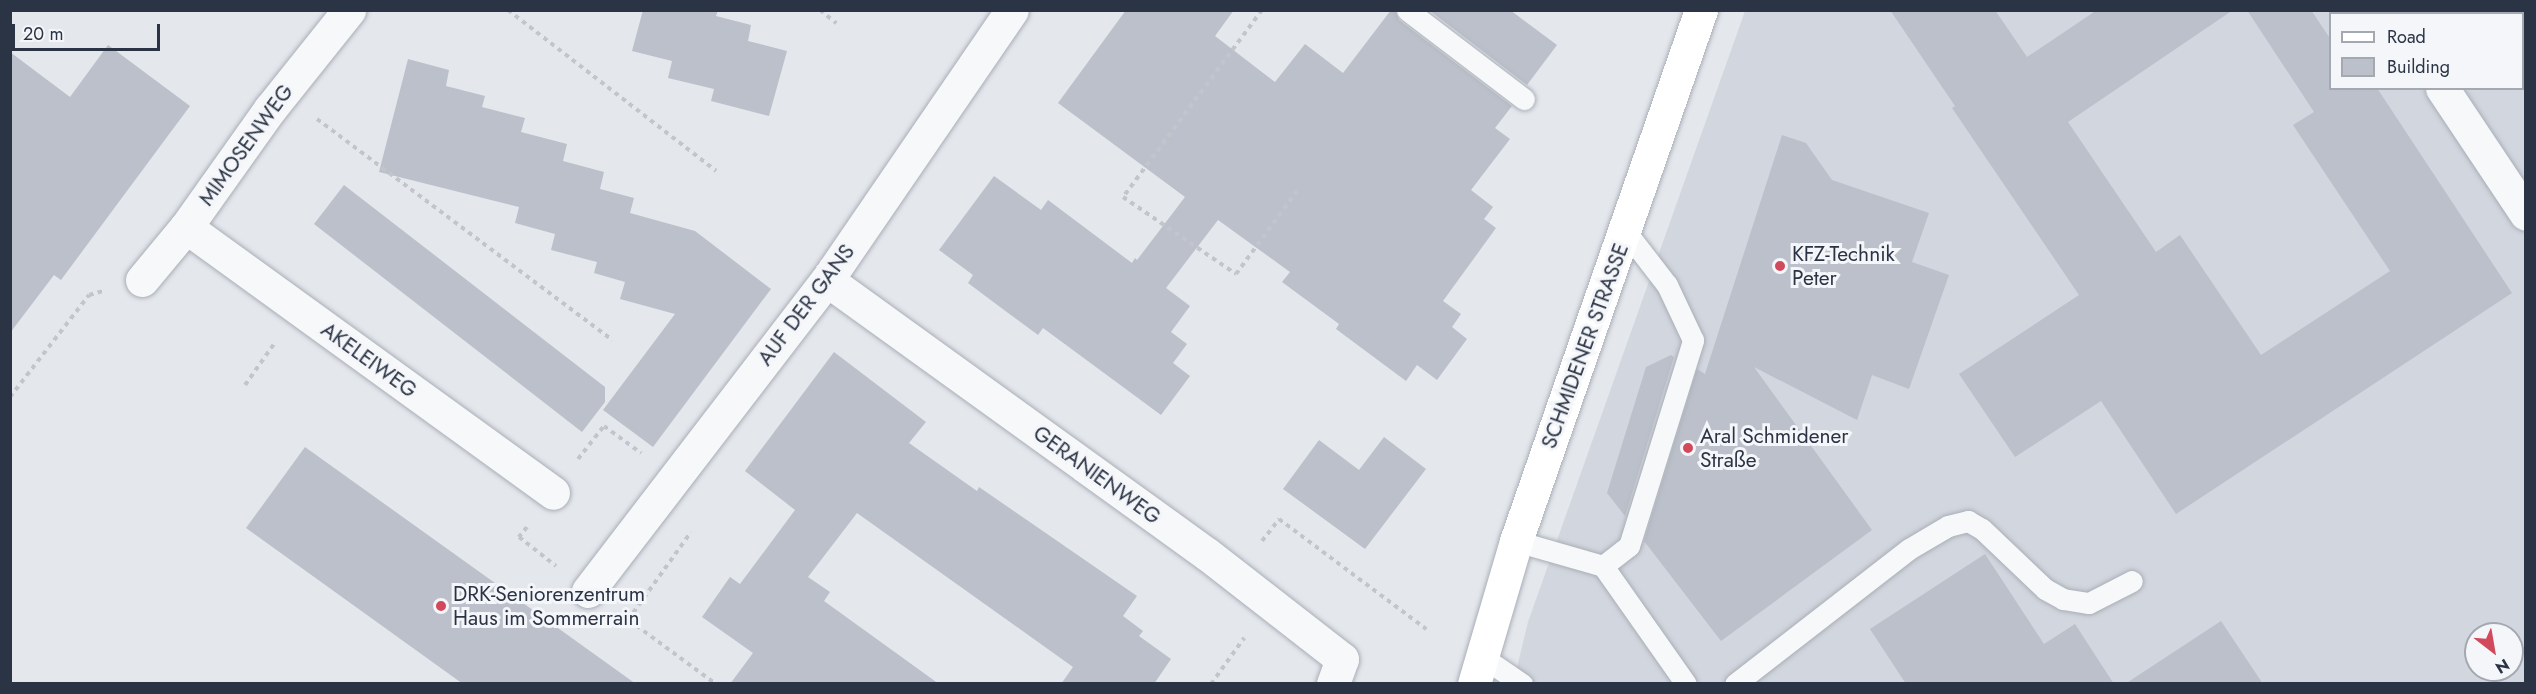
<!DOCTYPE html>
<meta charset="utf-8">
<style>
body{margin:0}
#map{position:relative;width:2536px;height:694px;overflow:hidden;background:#e4e7ec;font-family:Jost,sans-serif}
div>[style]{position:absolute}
.built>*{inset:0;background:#d2d6de}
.building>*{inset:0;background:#bbc0ca}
.path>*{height:4px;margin-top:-2px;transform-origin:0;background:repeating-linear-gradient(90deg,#c2c5cb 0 4.5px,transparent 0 9px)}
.roads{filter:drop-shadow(0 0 2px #a9aeb7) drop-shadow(0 0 2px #a9aeb7)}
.lane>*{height:21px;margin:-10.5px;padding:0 10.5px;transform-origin:10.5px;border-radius:10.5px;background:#f7f8fa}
.street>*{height:33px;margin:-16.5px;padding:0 16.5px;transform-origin:16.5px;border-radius:16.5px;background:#f7f8fa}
.secondary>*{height:33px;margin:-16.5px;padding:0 16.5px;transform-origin:16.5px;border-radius:16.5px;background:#fff}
.dots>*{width:16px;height:16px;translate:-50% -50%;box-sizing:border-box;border:3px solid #f4f6f9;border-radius:50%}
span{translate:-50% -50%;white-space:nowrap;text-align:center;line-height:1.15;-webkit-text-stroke:6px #f4f6f9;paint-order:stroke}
.street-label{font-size:21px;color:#2b3445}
.poi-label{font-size:21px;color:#2b3445}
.left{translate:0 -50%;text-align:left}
.frame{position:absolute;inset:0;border:12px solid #2b3445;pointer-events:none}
.legend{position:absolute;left:2329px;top:12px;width:195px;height:78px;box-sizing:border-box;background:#f4f6f9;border:2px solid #a4a8b1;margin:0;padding:8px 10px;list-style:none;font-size:18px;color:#2b3445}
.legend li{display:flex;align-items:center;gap:12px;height:30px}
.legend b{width:30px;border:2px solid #a4a8b1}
.north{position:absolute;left:2464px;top:622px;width:60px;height:60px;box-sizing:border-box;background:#f4f6f9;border:2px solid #a4a8b1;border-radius:50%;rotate:149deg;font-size:16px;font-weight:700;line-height:24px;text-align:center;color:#2b3445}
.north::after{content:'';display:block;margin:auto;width:21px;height:27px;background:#d1495b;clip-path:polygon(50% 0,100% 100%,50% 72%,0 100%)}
.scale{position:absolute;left:12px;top:24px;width:148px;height:27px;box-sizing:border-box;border:3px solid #2b3445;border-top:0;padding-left:8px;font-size:18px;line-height:21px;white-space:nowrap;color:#2b3445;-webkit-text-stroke:4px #f4f6f9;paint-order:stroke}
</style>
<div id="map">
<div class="built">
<div style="clip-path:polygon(evenodd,1745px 11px,2525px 11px,2525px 683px,1513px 684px,1528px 622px,1745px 11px,2330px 14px,2522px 14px,2522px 88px,2330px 88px,2330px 14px,1745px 11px,2476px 634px,2512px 634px,2512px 670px,2476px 670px,2476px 634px)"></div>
</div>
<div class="building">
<div style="clip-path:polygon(643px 10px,718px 10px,716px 16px,751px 25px,748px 41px,787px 51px,769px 116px,711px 101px,714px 89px,668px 78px,672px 61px,632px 51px)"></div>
<div style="clip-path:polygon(1126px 10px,1234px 10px,1215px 36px,1275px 82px,1305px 44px,1343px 73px,1391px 10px,1395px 10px,1399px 20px,1512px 106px,1495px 128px,1510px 139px,1471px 190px,1493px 207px,1484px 219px,1496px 228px,1443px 301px,1461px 314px,1452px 327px,1467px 339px,1437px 380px,1417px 365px,1406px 381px,1336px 329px,1339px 324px,1282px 282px,1290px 272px,1218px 220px,1166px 288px,1190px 306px,1171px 332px,1187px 344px,1173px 363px,1190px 376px,1161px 415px,1043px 328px,1038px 335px,1000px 307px,968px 283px,973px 275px,939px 250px,994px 176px,1041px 210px,1048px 200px,1132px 263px,1135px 258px,1137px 260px,1185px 197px,1058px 103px)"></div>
<div style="clip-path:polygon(1429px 10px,1510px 10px,1557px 45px,1527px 85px)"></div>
<div style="clip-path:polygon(1890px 10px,1995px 10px,2027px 57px,2097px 10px,2233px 10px,2068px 122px,2156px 252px,2180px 235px,2261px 355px,2390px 271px,2293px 125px,2314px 112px,2247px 10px,2311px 10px,2331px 40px,2331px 88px,2377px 88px,2512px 293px,2176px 514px,2101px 401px,2015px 457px,1959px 374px,2079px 295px,1952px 108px,1955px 106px)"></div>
<div style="clip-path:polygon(108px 45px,190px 106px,61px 280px,54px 275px,10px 333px,10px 52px,70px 97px)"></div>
<div style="clip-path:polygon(408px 59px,449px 70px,446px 86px,485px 96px,482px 107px,525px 118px,521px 132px,567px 144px,563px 161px,604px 172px,600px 189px,634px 198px,630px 213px,695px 231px,771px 289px,653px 447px,603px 410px,675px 314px,620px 299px,625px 282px,594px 273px,597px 262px,551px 250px,555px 234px,515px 223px,519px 207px,379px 172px)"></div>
<div style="clip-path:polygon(1782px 135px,1806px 143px,1832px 180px,1929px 213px,1912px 262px,1949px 275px,1909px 389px,1872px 375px,1857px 420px,1754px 367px,1872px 530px,1721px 641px,1644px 541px,1697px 369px,1705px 374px)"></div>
<div style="clip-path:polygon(344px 185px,605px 387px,605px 402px,582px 432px,314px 224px)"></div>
<div style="clip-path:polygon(834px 352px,926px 422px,909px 443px,977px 491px,979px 487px,1137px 596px,1123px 616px,1143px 631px,1139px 636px,1171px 659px,1154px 684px,1061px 684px,1073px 667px,857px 513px,808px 577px,830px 592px,824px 601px,939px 684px,730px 684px,753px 653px,702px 617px,730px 577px,740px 584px,795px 510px,745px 471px)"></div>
<div style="clip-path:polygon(1671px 355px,1674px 357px,1625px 516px,1607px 493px,1646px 367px)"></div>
<div style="clip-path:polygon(1384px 437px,1426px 469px,1365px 549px,1283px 489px,1319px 440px,1359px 470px)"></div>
<div style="clip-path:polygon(305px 447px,636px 684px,463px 684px,246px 528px)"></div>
<div style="clip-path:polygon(1985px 554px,2044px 644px,2075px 624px,2114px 684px,1906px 684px,1870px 629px)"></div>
<div style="clip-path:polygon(2221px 621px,2263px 684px,2125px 684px)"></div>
</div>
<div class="path">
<div style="left:508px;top:10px;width:263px;rotate:37.7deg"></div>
<div style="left:820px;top:10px;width:21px;rotate:39deg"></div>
<div style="left:1262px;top:10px;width:233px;rotate:126.6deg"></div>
<div style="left:1123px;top:197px;width:137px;rotate:34.3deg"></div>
<div style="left:1236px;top:274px;width:103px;rotate:-53.7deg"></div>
<div style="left:317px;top:119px;width:369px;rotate:36.8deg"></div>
<div style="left:245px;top:385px;width:50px;rotate:-54.7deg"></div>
<div style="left:10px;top:397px;width:129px;rotate:-52.2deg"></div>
<div style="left:89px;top:295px;width:15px;rotate:-16deg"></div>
<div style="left:578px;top:459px;width:42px;rotate:-51.8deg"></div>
<div style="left:604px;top:426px;width:46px;rotate:36.1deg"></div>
<div style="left:527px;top:527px;width:13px;rotate:129deg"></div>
<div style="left:519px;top:537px;width:47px;rotate:38.1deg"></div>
<div style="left:1262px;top:541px;width:28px;rotate:-52deg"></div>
<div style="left:1279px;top:519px;width:184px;rotate:36.8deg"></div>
<div style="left:622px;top:615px;width:117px;rotate:36.3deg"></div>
<div style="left:628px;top:620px;width:108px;rotate:-54.4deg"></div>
<div style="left:1211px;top:684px;width:57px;rotate:-54.3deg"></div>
</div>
<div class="roads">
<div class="lane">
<div style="left:1407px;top:10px;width:147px;rotate:37.3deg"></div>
<div style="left:2510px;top:14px;width:6px;rotate:-39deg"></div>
<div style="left:1516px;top:541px;width:91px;rotate:16deg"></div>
<div style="left:1603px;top:566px;width:144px;rotate:54.9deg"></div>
<div style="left:1603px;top:566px;width:33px;rotate:-38deg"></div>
<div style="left:1629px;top:546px;width:216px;rotate:-72.7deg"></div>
<div style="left:1693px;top:340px;width:61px;rotate:-115.3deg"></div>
<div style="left:1667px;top:285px;width:67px;rotate:-127.7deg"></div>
<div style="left:1481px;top:656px;width:50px;rotate:34.3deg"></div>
<div style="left:1735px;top:684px;width:220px;rotate:-37.8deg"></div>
<div style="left:1909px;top:549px;width:45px;rotate:-30.5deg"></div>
<div style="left:1948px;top:526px;width:21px;rotate:-14deg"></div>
<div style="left:1968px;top:521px;width:16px;rotate:30deg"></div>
<div style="left:1982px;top:529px;width:87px;rotate:43.6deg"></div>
<div style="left:2045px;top:589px;width:21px;rotate:29deg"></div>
<div style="left:2063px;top:599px;width:26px;rotate:9deg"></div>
<div style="left:2089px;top:603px;width:48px;rotate:-27.1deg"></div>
</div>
<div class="street">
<div style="left:2390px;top:10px;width:4px;rotate:63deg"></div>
<div style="left:2442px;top:88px;width:151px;rotate:56.3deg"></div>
<div style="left:186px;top:227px;width:453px;rotate:35.9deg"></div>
<div style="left:142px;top:280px;width:69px;rotate:-50.3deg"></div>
<div style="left:186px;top:227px;width:145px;rotate:-54.6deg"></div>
<div style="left:270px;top:109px;width:127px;rotate:-51.4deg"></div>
<div style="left:827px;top:280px;width:468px;rotate:35.8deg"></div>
<div style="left:1207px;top:554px;width:171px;rotate:37.9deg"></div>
<div style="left:1342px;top:659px;width:27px;rotate:110deg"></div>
<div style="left:588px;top:591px;width:392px;rotate:-52.5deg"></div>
<div style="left:827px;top:280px;width:327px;rotate:-55.6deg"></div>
</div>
<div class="secondary">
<div style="left:1474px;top:684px;width:149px;rotate:-73.6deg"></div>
<div style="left:1516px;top:541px;width:562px;rotate:-70.79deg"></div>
</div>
</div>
<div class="dots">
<div style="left:1780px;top:266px;background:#d1495b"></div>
<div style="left:1688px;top:448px;background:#d1495b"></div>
<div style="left:441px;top:606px;background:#d1495b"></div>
</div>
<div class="street-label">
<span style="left:246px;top:145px;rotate:-54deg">MIMOSENWEG</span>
<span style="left:806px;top:305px;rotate:-53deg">AUF DER GANS</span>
<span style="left:1585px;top:346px;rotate:-70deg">SCHMIDENER STRASSE</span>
<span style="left:369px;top:360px;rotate:36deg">AKELEIWEG</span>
<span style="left:1097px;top:475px;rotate:36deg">GERANIENWEG</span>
</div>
<div class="poi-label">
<span class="left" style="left:1792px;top:266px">KFZ-Technik<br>Peter</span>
<span class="left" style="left:1700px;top:448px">Aral Schmidener<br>Straße</span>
<span class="left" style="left:453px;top:606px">DRK-Seniorenzentrum<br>Haus im Sommerrain</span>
</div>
<div class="frame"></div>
<ul class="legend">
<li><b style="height:8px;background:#fff"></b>Road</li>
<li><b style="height:16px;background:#bbc0ca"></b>Building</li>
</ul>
<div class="north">N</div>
<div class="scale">20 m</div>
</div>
